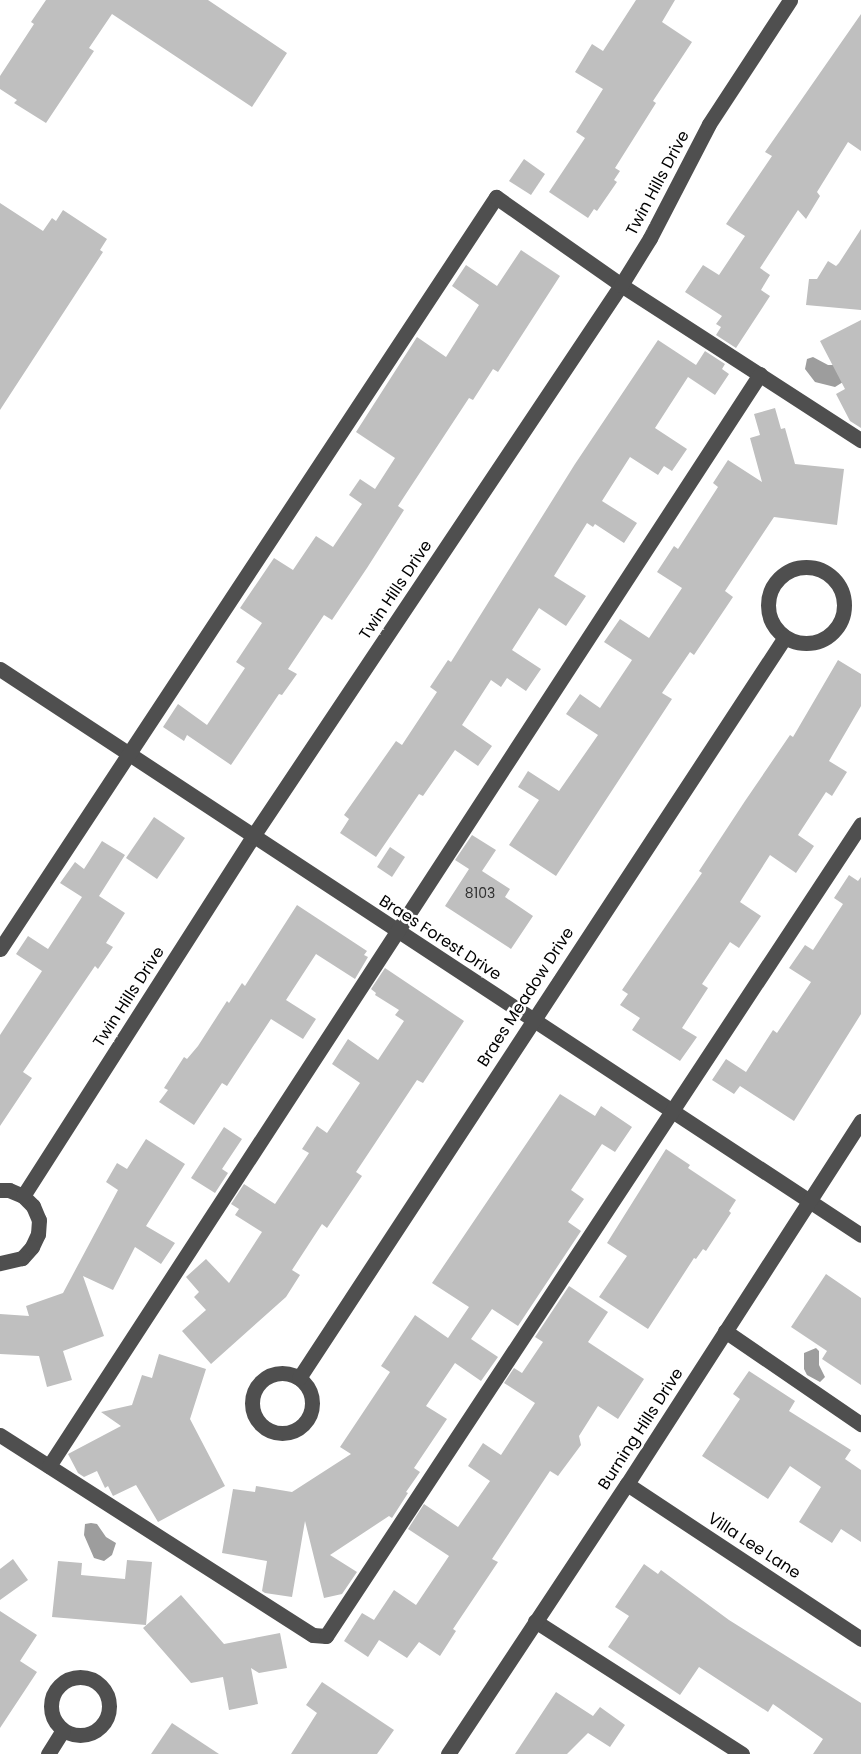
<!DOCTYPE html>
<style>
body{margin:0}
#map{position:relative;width:861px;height:1754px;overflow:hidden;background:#fff;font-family:Poppins,sans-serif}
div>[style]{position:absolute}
.water>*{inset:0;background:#9d9d9d}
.building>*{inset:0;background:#bfbfbf}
.minor>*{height:15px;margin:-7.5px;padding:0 7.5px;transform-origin:7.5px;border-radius:7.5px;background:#4f4f4f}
.minor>.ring{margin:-7.5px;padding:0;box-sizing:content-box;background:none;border:15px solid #4f4f4f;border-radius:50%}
span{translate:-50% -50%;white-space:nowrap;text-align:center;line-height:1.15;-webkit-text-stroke:5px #fff;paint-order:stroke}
.number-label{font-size:14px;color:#303030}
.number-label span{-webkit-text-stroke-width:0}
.street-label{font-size:16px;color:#000}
</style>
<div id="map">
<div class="water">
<div style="clip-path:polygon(813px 357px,828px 365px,836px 365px,843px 382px,835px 387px,815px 382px,805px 369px,807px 359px)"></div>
<div style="clip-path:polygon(816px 1348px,819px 1351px,819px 1365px,825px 1377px,820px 1382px,807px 1375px,804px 1369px,804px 1353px)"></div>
<div style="clip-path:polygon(91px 1523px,97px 1524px,106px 1537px,116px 1543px,112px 1555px,104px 1561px,94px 1558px,84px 1535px,85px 1524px)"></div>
</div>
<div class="building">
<div style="clip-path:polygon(46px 0,208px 0,287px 53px,252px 107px,112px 14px,89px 48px,94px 51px,46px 123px,14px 103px,17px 100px,0 89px,0 76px,34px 24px,31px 22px)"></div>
<div style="clip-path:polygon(636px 0,675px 0,662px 22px,692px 42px,653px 101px,656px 103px,615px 168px,620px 171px,614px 180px,617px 182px,597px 211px,594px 209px,588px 218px,549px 192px,585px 138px,576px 132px,603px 89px,575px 72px,592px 44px,603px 51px)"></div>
<div style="clip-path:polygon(861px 14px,861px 151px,848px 142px,817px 192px,820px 196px,806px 219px,798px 210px,760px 268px,770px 275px,761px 290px,770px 296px,736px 348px,716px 335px,721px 327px,716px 324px,722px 316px,685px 292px,703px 265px,719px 275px,745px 236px,726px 224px,772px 156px,765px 152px)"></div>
<div style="clip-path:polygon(524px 159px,545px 174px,531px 195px,509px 181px)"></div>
<div style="clip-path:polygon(0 203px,43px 231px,52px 218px,56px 221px,63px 210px,107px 239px,100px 250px,103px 252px,0 410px)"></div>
<div style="clip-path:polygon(861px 229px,861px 310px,806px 305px,809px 279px,817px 279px,828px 261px,836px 266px,839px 263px)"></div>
<div style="clip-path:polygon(521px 250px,560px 276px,498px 372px,493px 369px,473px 400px,469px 398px,398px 506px,404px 510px,367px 568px,332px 620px,324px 615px,288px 669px,297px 674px,282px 695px,279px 694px,231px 765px,187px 735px,184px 741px,163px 727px,178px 704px,207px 725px,245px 668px,236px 662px,262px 623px,240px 608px,274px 558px,293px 570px,316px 536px,333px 547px,362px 504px,349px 495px,360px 479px,375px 489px,395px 458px,356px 432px,417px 337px,446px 357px,479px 305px,452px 286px,466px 265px,497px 286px)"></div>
<div style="clip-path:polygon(861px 320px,861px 428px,850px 421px,836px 394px,845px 389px,820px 341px)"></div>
<div style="clip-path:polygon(658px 340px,696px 365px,705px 351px,725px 364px,722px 369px,729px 374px,715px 395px,688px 377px,655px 428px,687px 449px,672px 471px,664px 466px,658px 475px,630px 457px,602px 501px,637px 523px,624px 543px,595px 524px,593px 527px,587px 523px,554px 576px,586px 596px,566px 626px,539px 608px,512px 650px,541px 669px,526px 691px,507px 678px,501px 687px,491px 680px,462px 725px,492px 746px,478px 766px,455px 750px,423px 796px,419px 794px,376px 857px,340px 833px,349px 819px,344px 815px,396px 741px,402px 745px,437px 692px,430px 687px,448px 660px,451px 662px,575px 464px)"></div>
<div style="clip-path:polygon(775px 408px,781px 429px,785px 428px,795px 464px,844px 469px,837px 525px,774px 517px,725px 591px,733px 597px,694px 655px,690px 652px,662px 693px,672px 699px,556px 876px,509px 845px,539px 800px,518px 787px,528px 771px,559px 791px,598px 735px,566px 714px,580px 694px,600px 708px,632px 660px,604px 642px,620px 619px,649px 638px,682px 588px,657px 572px,674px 546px,678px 549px,718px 487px,713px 483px,728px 460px,762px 482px,750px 438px,760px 435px,754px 414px)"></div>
<div style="clip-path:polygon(838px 660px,861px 674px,861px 706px,829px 761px,847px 772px,832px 796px,826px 792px,798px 835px,814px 846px,796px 873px,770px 855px,740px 902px,761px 916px,739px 948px,730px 942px,702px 984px,708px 988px,682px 1028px,697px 1037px,680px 1061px,632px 1030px,640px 1018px,620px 1005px,628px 994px,622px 990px,702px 873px,699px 871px,745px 801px,790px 735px,793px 737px)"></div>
<div style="clip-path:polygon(154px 817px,185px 838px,157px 879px,126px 858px)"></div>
<div style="clip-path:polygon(472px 835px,496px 850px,482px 871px,510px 889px,505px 897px,533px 916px,511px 949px,445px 906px,469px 869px,455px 860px)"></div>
<div style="clip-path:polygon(102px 841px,125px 855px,99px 896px,125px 913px,106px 943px,113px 947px,98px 969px,95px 966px,23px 1072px,32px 1078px,0 1126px,0 1035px,42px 971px,16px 954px,28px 936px,48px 949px,82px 897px,60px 883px,75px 862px,84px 869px)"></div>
<div style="clip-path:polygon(390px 847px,405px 857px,392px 877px,377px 867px)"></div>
<div style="clip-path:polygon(849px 875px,858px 881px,861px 877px,861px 1014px,794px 1121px,740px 1086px,734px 1094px,712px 1080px,726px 1059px,746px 1072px,773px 1030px,777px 1033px,811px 982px,789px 968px,805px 945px,813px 950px,843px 904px,834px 898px)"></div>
<div style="clip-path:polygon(297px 905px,367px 951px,364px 955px,368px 957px,355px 979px,316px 954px,286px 1000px,316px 1019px,303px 1039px,271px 1019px,227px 1086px,222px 1083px,194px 1125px,159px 1102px,168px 1090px,164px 1088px,184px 1057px,187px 1059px,198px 1046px,227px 1001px,229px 1003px,242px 983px,245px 986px)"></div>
<div style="clip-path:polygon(385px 968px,464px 1021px,423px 1083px,417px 1080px,356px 1172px,362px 1176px,327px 1228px,322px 1224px,292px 1270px,300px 1275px,286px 1297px,211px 1364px,182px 1331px,206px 1310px,194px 1297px,199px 1292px,186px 1277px,206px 1259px,229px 1283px,262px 1232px,235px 1215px,239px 1209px,231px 1204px,244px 1184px,275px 1204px,309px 1153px,302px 1149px,317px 1126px,327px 1133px,360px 1083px,332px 1064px,348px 1039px,378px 1060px,404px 1021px,395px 1015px,399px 1010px,375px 995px,376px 993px,371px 989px)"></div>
<div style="clip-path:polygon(560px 1094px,595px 1116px,601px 1106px,632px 1127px,615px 1152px,602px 1144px,571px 1190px,584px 1199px,568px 1222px,581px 1231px,518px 1326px,492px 1309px,471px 1339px,498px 1357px,481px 1381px,455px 1363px,426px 1406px,447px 1419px,414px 1468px,420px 1472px,406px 1492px,408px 1493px,392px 1518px,389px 1516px,330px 1555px,357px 1572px,342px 1594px,324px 1598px,305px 1521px,292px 1597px,265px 1593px,262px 1591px,267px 1561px,222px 1553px,233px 1489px,255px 1492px,256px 1486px,292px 1492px,351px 1454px,340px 1447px,390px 1372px,381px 1366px,415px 1315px,448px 1338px,469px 1307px,432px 1283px)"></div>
<div style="clip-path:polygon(224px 1127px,242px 1139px,222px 1169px,228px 1173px,215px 1193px,191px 1178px)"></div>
<div style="clip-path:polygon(146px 1139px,185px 1164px,146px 1226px,175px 1243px,161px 1264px,135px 1247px,113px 1290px,83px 1276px,104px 1336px,63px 1351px,72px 1380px,47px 1387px,39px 1356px,0 1354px,0 1314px,29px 1316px,26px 1306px,63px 1293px,118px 1190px,106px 1182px,117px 1163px,127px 1169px)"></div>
<div style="clip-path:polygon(666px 1149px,690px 1165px,688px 1168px,736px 1200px,729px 1211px,731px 1213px,706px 1251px,703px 1249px,696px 1259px,694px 1258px,648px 1329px,599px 1297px,627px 1256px,607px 1243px)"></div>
<div style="clip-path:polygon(826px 1274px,861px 1298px,861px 1385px,822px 1359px,827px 1351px,791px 1327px)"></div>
<div style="clip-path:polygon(569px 1286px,608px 1312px,588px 1342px,644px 1379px,618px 1419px,598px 1406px,579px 1436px,581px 1445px,558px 1476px,550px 1471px,492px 1559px,498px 1562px,453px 1629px,456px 1631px,440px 1656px,419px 1642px,407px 1658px,379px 1640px,368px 1657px,344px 1641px,362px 1613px,374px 1620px,394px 1590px,416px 1605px,449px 1556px,408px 1529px,424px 1504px,458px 1527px,490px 1481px,468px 1466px,483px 1443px,501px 1455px,535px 1403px,504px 1383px,514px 1368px,522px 1373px,543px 1342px,535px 1337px)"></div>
<div style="clip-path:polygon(159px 1354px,206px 1369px,190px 1419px,225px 1486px,158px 1522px,136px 1485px,113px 1496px,108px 1486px,105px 1488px,97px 1471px,84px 1477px,78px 1473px,68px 1454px,121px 1426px,101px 1412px,132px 1405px,142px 1375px,152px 1378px)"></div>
<div style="clip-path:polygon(749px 1371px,795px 1401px,789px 1411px,851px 1450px,845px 1459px,861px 1470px,861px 1542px,841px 1529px,832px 1543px,799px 1522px,821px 1487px,790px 1466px,768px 1499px,702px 1456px,740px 1399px,733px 1394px)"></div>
<div style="clip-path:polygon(13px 1559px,28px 1580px,0 1600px,0 1569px)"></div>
<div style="clip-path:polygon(127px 1560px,152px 1562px,146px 1625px,52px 1617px,58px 1561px,82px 1563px,81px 1575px,125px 1579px)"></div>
<div style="clip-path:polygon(644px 1564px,658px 1574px,661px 1570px,729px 1620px,861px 1703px,861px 1754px,813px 1754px,823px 1739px,773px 1704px,768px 1712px,699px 1667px,680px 1695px,608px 1647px,629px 1616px,615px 1607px)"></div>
<div style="clip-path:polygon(181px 1595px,224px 1644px,280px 1633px,287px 1668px,259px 1673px,251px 1668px,258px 1704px,229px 1710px,223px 1677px,191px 1683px,143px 1628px)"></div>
<div style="clip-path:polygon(0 1611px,37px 1635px,20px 1661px,37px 1672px,0 1728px)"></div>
<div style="clip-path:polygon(322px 1682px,394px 1730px,377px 1754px,291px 1754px,317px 1713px,306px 1705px)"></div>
<div style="clip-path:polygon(556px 1692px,593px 1716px,600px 1707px,625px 1725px,610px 1747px,588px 1733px,567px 1754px,515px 1754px)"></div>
<div style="clip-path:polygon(172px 1723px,219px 1754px,151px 1754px)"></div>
</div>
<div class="minor">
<div class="ring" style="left:768px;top:567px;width:61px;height:61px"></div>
<div style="left:0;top:669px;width:1030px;rotate:33.32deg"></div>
<div style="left:0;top:949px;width:901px;rotate:-56.59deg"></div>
<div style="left:496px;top:197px;width:153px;rotate:35.1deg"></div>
<div style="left:621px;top:285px;width:286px;rotate:32.9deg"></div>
<div style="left:0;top:1190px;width:9px"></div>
<div style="left:9px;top:1190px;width:15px;rotate:23deg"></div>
<div style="left:23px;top:1196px;width:14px;rotate:45deg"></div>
<div style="left:33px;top:1206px;width:15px;rotate:67deg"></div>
<div style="left:39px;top:1220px;width:14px;rotate:94deg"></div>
<div style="left:38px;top:1234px;width:14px;rotate:115deg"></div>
<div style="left:32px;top:1247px;width:15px;rotate:132deg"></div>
<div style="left:22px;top:1258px;width:23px;rotate:167deg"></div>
<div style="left:23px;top:1196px;width:427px;rotate:-57.4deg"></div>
<div style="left:253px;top:836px;width:663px;rotate:-56.26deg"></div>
<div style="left:621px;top:285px;width:55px;rotate:-58.3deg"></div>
<div style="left:650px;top:238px;width:128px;rotate:-62.6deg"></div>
<div style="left:709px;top:124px;width:148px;rotate:-56.8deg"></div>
<div style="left:725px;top:1331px;width:165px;rotate:34.4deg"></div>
<div class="ring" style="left:252px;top:1373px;width:45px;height:45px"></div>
<div style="left:299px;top:1378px;width:886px;rotate:-56.74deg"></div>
<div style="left:0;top:1435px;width:371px;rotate:32.6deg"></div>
<div style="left:313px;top:1635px;width:13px;rotate:4deg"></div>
<div style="left:326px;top:1636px;width:972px;rotate:-56.62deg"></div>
<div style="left:49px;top:1466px;width:1303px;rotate:-56.93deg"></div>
<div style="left:627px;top:1484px;width:281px;rotate:33.5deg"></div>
<div style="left:535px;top:1621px;width:246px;rotate:32.7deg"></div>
<div class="ring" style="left:51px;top:1677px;width:43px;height:43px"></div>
<div style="left:48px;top:1754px;width:28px;rotate:-58deg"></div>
<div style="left:448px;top:1754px;width:324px;rotate:-56.5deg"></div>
<div style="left:627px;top:1484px;width:432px;rotate:-57.2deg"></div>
</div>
<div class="number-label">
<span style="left:480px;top:893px">8103</span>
</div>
<div class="street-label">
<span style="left:658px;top:183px;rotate:-62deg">Twin Hills Drive</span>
<span style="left:396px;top:590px;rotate:-56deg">Twin Hills Drive</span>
<span style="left:440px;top:938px;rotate:33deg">Braes Forest Drive</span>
<span style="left:129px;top:997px;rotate:-57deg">Twin Hills Drive</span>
<span style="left:526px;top:997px;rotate:-57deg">Braes Meadow Drive</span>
<span style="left:641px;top:1429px;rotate:-57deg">Burning Hills Drive</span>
<span style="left:754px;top:1546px;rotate:33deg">Villa Lee Lane</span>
</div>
</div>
